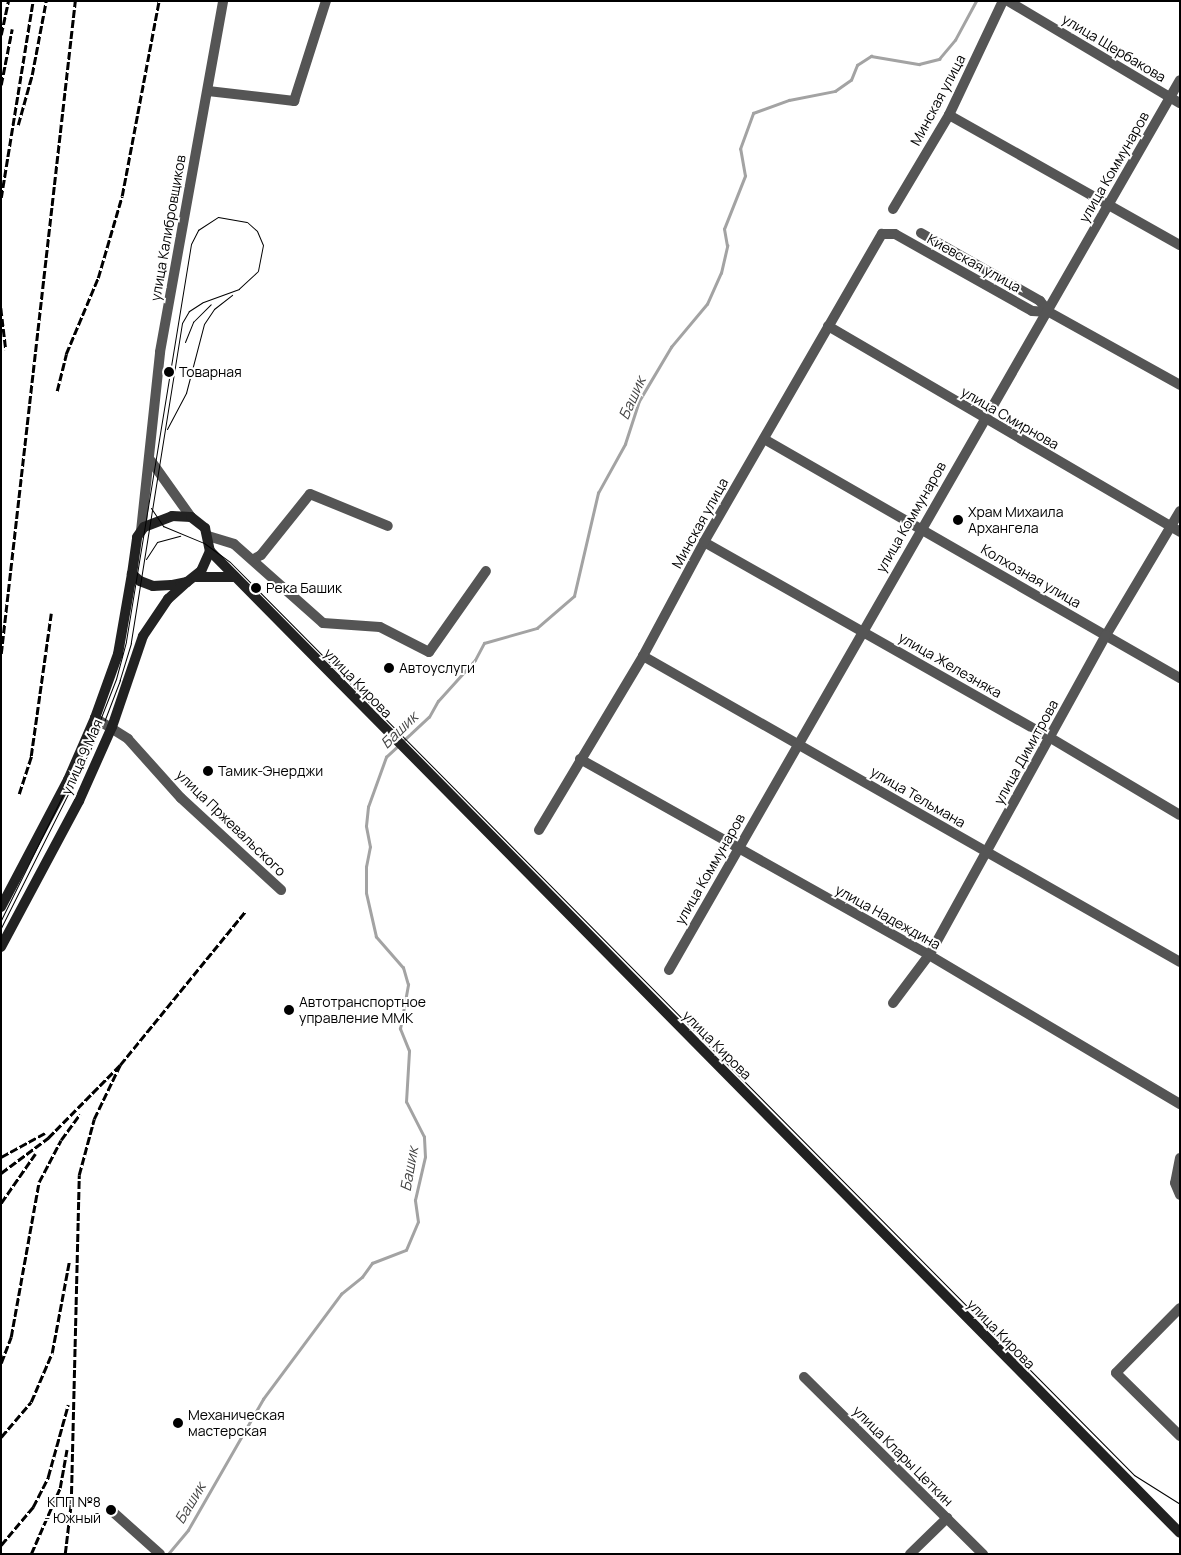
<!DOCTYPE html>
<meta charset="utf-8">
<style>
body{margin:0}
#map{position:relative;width:1181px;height:1555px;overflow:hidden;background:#fff;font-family:Manrope,sans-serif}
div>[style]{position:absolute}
.stream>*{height:2.5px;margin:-1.25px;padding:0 1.25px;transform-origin:1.25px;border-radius:1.25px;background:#a3a3a3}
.minor>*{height:10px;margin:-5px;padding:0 5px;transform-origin:5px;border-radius:5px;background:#555}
.tertiary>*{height:10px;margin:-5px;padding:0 5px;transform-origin:5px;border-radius:5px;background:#555}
.secondary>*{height:10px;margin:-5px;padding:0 5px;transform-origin:5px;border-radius:5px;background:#222}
.tram>*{height:1px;margin:-0.5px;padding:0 0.5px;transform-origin:0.5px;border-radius:0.5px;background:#000}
.rail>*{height:2.5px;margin-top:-1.25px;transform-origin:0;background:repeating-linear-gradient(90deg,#000 0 8px,transparent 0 10.5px)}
.dots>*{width:14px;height:14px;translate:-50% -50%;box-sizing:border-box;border:2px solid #fff;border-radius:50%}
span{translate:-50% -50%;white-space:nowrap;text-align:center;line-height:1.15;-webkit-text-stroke:4px #fff;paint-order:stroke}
.street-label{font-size:14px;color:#000}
.poi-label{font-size:14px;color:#000}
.left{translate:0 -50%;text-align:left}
.right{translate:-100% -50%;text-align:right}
.water-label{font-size:15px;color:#444;font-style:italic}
.frame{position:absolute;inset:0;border:2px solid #000;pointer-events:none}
</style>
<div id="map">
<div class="stream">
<div style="left:403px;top:741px;width:35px;rotate:-43deg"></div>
<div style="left:429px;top:717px;width:18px;rotate:-61deg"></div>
<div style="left:438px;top:701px;width:55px;rotate:-47.9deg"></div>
<div style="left:475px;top:660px;width:19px;rotate:-62deg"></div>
<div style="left:484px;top:643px;width:55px;rotate:-15.8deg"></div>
<div style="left:537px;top:628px;width:49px;rotate:-40.9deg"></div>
<div style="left:574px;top:596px;width:106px;rotate:-76.9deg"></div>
<div style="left:598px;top:493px;width:56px;rotate:-61.1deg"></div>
<div style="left:625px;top:444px;width:45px;rotate:-72deg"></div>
<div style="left:639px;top:401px;width:63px;rotate:-59.3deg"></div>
<div style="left:671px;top:347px;width:56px;rotate:-50.1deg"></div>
<div style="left:707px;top:304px;width:34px;rotate:-66deg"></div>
<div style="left:721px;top:273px;width:28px;rotate:-77deg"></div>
<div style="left:727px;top:246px;width:17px;rotate:-100deg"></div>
<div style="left:724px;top:229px;width:57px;rotate:-68.4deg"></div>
<div style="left:745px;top:176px;width:27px;rotate:-100deg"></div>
<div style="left:740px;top:149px;width:38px;rotate:-70deg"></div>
<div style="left:753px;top:113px;width:38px;rotate:-20deg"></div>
<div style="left:789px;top:100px;width:47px;rotate:-11.1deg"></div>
<div style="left:835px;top:91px;width:19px;rotate:-35deg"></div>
<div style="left:851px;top:80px;width:16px;rotate:-68deg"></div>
<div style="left:857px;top:65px;width:17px;rotate:-33deg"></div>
<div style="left:871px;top:56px;width:49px;rotate:9.5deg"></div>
<div style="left:919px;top:64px;width:21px;rotate:-14deg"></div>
<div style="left:939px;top:59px;width:25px;rotate:-50deg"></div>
<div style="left:955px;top:40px;width:44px;rotate:-61.7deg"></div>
<div style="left:168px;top:1554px;width:31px;rotate:-50deg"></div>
<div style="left:188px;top:1530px;width:151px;rotate:-60.2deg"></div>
<div style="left:263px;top:1399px;width:131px;rotate:-53.4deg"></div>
<div style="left:341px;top:1294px;width:27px;rotate:-39deg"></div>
<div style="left:362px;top:1277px;width:17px;rotate:-54deg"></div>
<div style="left:372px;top:1263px;width:36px;rotate:-21deg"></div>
<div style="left:406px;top:1250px;width:30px;rotate:-67deg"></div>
<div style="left:418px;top:1222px;width:22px;rotate:-98deg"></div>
<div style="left:415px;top:1200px;width:44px;rotate:-76.9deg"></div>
<div style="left:425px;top:1157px;width:20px;rotate:-93deg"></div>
<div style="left:424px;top:1137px;width:39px;rotate:-117deg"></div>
<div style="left:406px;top:1102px;width:51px;rotate:-86.6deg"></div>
<div style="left:409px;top:1051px;width:24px;rotate:-112deg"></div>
<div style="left:400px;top:1029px;width:45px;rotate:-79.7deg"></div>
<div style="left:408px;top:985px;width:18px;rotate:-106deg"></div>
<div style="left:403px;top:968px;width:41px;rotate:-131.1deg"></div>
<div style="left:376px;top:937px;width:45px;rotate:-102.8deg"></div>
<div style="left:366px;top:893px;width:26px;rotate:-90deg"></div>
<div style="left:366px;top:867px;width:20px;rotate:-79deg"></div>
<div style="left:370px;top:847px;width:21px;rotate:-101deg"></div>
<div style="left:366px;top:826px;width:19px;rotate:-84deg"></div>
<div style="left:368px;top:807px;width:53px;rotate:-70.2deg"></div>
<div style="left:386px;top:757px;width:18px;rotate:-43deg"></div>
</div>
<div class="minor">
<div style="left:1008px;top:1px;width:200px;rotate:30.7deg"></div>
<div style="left:208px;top:91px;width:87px;rotate:6.6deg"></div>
<div style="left:294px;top:101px;width:105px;rotate:-72.3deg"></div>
<div style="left:949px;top:115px;width:265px;rotate:29.4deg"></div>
<div style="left:893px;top:209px;width:109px;rotate:-59.2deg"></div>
<div style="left:949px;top:115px;width:126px;rotate:-64.7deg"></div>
<div style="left:921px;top:233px;width:137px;rotate:29.7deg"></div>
<div style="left:1040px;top:301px;width:14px;rotate:51deg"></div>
<div style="left:828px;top:326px;width:408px;rotate:30.3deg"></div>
<div style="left:764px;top:439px;width:480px;rotate:29.9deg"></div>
<div style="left:208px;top:536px;width:27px;rotate:17deg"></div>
<div style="left:234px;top:544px;width:119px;rotate:41.6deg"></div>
<div style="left:323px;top:623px;width:57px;rotate:4deg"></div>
<div style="left:380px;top:627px;width:55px;rotate:27deg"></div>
<div style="left:429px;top:652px;width:99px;rotate:-54.9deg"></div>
<div style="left:704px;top:542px;width:396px;rotate:29.5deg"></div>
<div style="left:1049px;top:737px;width:152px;rotate:30.8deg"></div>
<div style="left:254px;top:559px;width:8px;rotate:-30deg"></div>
<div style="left:261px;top:555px;width:78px;rotate:-51.2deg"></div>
<div style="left:310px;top:494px;width:84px;rotate:22.3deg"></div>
<div style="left:643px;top:656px;width:618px;rotate:29.68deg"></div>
<div style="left:95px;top:718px;width:39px;rotate:32deg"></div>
<div style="left:128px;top:739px;width:79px;rotate:48.1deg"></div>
<div style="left:181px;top:798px;width:136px;rotate:42.6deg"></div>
<div style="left:580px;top:759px;width:400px;rotate:29.3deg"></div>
<div style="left:929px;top:955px;width:60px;rotate:126.9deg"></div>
<div style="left:539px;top:830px;width:203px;rotate:-59.1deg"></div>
<div style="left:643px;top:656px;width:129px;rotate:-61.8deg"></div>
<div style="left:704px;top:542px;width:356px;rotate:-60deg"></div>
<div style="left:882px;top:234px;width:13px"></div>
<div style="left:895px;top:234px;width:157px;rotate:29.3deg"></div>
<div style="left:1032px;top:311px;width:17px;rotate:3deg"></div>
<div style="left:1049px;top:312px;width:150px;rotate:29.1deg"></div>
<div style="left:669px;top:970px;width:1026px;rotate:-60.14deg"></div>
<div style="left:804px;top:1377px;width:252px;rotate:44.7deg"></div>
<div style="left:113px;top:1512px;width:63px;rotate:41.8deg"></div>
<div style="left:910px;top:1554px;width:52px;rotate:-44.2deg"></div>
</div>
<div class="tertiary">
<div style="left:151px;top:461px;width:69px;rotate:54.5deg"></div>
<div style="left:1180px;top:511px;width:144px;rotate:120.8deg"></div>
<div style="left:1106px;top:635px;width:366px;rotate:118.9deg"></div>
<div style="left:929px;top:955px;width:292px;rotate:30.7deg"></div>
<div style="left:141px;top:531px;width:180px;rotate:-83.9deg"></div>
<div style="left:160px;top:352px;width:357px;rotate:-79.8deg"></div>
<div style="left:1180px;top:1158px;width:25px;rotate:101deg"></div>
<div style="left:1175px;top:1183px;width:13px;rotate:67deg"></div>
<div style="left:1180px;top:1308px;width:91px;rotate:134.6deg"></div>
<div style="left:1116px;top:1373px;width:90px;rotate:44.5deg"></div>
</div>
<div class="secondary">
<div style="left:172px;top:516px;width:19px;rotate:3deg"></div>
<div style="left:191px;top:517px;width:18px;rotate:38deg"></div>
<div style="left:205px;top:528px;width:24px;rotate:78deg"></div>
<div style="left:210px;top:551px;width:22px;rotate:114deg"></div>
<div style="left:201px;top:571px;width:18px;rotate:142deg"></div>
<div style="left:187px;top:582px;width:16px;rotate:169deg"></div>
<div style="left:171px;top:585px;width:18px;rotate:177deg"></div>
<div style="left:153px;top:586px;width:14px;rotate:-159deg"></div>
<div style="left:140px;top:581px;width:11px;rotate:-139deg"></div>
<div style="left:132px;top:574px;width:37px;rotate:-82deg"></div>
<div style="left:137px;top:537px;width:12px;rotate:-55deg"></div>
<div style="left:144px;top:527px;width:30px;rotate:-21deg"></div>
<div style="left:210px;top:551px;width:1380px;rotate:45.35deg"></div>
<div style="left:196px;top:577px;width:37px"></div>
<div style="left:1px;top:907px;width:144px;rotate:-62.2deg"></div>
<div style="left:68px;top:780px;width:68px;rotate:-66.5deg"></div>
<div style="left:95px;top:718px;width:68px;rotate:-70.2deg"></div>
<div style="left:118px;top:654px;width:81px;rotate:-80.1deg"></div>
<div style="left:1px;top:947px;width:166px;rotate:-61.9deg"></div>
<div style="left:79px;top:801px;width:81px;rotate:-66deg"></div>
<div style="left:112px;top:727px;width:96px;rotate:-71.2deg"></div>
<div style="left:143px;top:636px;width:45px;rotate:-56deg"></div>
<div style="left:168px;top:599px;width:25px;rotate:-42deg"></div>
</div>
<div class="tram">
<div style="left:185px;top:342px;width:22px;rotate:-68deg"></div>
<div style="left:193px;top:322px;width:25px;rotate:-45deg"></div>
<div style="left:167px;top:429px;width:41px;rotate:-62.2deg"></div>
<div style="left:186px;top:393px;width:71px;rotate:-75.4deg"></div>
<div style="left:204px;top:324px;width:18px;rotate:-56deg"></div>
<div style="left:214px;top:309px;width:23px;rotate:-38deg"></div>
<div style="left:151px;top:508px;width:22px;rotate:56deg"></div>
<div style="left:163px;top:526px;width:44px;rotate:22.5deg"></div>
<div style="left:204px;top:543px;width:32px;rotate:36deg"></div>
<div style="left:230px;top:562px;width:1285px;rotate:45.28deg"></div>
<div style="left:1134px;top:1475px;width:54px;rotate:32.2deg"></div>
<div style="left:146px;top:559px;width:20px;rotate:-57deg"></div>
<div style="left:157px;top:542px;width:24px;rotate:-15deg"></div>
<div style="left:1px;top:920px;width:223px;rotate:-63.7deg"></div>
<div style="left:100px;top:720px;width:44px;rotate:-68.7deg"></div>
<div style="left:116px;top:679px;width:39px;rotate:-75deg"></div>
<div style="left:126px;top:641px;width:402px;rotate:-80.7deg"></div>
<div style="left:191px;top:244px;width:16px;rotate:-63deg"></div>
<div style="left:198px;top:230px;width:24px;rotate:-33deg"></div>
<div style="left:218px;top:217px;width:29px;rotate:10deg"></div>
<div style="left:247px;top:222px;width:13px;rotate:42deg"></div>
<div style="left:257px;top:231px;width:15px;rotate:67deg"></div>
<div style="left:263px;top:245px;width:26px;rotate:101deg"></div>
<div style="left:258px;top:271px;width:26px;rotate:137deg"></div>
<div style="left:239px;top:289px;width:38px;rotate:160deg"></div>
<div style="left:203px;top:302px;width:17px;rotate:147deg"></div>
<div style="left:189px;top:311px;width:14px;rotate:120deg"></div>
<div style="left:182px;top:323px;width:324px;rotate:99.1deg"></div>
<div style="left:131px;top:643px;width:39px;rotate:107deg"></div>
<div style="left:120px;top:680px;width:45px;rotate:110.9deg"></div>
<div style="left:104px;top:722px;width:230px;rotate:116.6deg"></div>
</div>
<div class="rail">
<div style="left:1px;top:35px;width:35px;rotate:-78deg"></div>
<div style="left:1px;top:85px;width:57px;rotate:-78.9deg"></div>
<div style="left:18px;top:125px;width:52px;rotate:-74.4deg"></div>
<div style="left:32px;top:75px;width:75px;rotate:-79.3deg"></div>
<div style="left:1px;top:198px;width:200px;rotate:-80.8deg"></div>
<div style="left:1px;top:308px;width:42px;rotate:83.2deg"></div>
<div style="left:57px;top:391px;width:38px;rotate:-76deg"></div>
<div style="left:66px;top:354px;width:82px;rotate:-67.2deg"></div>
<div style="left:98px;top:278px;width:85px;rotate:-73.7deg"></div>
<div style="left:122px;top:196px;width:198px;rotate:-79.3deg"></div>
<div style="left:1px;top:654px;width:657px;rotate:-83.53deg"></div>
<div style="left:19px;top:794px;width:40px;rotate:-72deg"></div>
<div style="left:31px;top:756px;width:144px;rotate:-82deg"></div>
<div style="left:1px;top:1157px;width:50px;rotate:-28.6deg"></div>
<div style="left:1px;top:1173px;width:59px;rotate:-36.7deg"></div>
<div style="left:48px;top:1138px;width:103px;rotate:-45.4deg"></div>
<div style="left:120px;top:1065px;width:198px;rotate:-50.8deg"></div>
<div style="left:1px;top:1203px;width:60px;rotate:-55.2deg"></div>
<div style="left:1px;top:1363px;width:28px;rotate:-69deg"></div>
<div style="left:11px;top:1337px;width:158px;rotate:-79.8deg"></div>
<div style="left:39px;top:1182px;width:47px;rotate:-62.4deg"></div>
<div style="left:61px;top:1140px;width:32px;rotate:-54deg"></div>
<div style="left:1px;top:1437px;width:46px;rotate:-49.4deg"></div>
<div style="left:31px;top:1402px;width:53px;rotate:-66.8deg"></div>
<div style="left:52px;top:1353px;width:93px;rotate:-79.4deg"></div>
<div style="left:1px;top:1545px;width:50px;rotate:-49.9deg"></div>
<div style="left:33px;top:1507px;width:34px;rotate:-63deg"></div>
<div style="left:48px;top:1477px;width:75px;rotate:-74.5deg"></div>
<div style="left:31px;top:1554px;width:72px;rotate:-66.3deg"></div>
<div style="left:60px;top:1488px;width:39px;rotate:-80deg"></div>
<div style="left:65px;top:1554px;width:50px;rotate:-83.2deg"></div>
<div style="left:71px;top:1504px;width:329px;rotate:-88.6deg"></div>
<div style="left:79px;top:1175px;width:58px;rotate:-75deg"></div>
<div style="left:94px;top:1119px;width:60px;rotate:-64.3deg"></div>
</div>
<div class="dots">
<div style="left:169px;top:372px;background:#000"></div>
<div style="left:958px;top:520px;background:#000"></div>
<div style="left:256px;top:588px;background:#000"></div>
<div style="left:389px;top:668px;background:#000"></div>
<div style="left:208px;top:771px;background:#000"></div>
<div style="left:289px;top:1010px;background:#000"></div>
<div style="left:178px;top:1423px;background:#000"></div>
<div style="left:111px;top:1510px;background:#000"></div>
</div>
<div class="street-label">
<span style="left:1114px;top:48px;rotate:31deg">улица Щербакова</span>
<span style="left:938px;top:100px;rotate:-62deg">Минская улица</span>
<span style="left:1114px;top:167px;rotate:-60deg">улица Коммунаров</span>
<span style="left:168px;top:228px;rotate:-80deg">улица Калибровщиков</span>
<span style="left:974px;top:263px;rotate:29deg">Киевская улица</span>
<span style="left:1010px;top:418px;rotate:30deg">улица Смирнова</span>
<span style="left:911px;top:517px;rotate:-60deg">улица Коммунаров</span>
<span style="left:700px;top:523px;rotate:-61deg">Минская улица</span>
<span style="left:1031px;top:576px;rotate:30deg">Колхозная улица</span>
<span style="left:950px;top:665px;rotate:30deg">улица Железняка</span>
<span style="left:358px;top:683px;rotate:46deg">улица Кирова</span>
<span style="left:1026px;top:752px;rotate:-61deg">улица Димитрова</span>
<span style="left:82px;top:757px;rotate:-66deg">улица 9 Мая</span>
<span style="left:918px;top:797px;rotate:30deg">улица Тельмана</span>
<span style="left:231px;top:823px;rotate:44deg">улица Пржевальского</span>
<span style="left:710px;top:869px;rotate:-60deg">улица Коммунаров</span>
<span style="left:888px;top:917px;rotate:29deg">улица Надеждина</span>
<span style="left:717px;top:1045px;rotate:45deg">улица Кирова</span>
<span style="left:1001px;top:1334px;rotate:46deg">улица Кирова</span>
<span style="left:903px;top:1456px;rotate:45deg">улица Клары Цеткин</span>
</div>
<div class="poi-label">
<span class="left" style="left:179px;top:372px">Товарная</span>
<span class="left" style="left:968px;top:520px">Храм Михаила<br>Архангела</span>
<span class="left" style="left:266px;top:588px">Река Башик</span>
<span class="left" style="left:399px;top:668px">Автоуслуги</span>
<span class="left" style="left:218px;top:771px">Тамик-Энерджи</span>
<span class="left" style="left:299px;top:1010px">Автотранспортное<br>управление ММК</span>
<span class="left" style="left:188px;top:1423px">Механическая<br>мастерская</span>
<span class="right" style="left:101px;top:1510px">КПП №8<br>- Южный</span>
</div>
<div class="water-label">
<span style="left:632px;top:398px;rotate:-66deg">Башик</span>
<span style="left:399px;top:730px;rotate:-44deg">Башик</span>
<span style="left:409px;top:1169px;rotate:-80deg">Башик</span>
<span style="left:190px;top:1503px;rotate:-59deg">Башик</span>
</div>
<div class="frame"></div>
</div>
